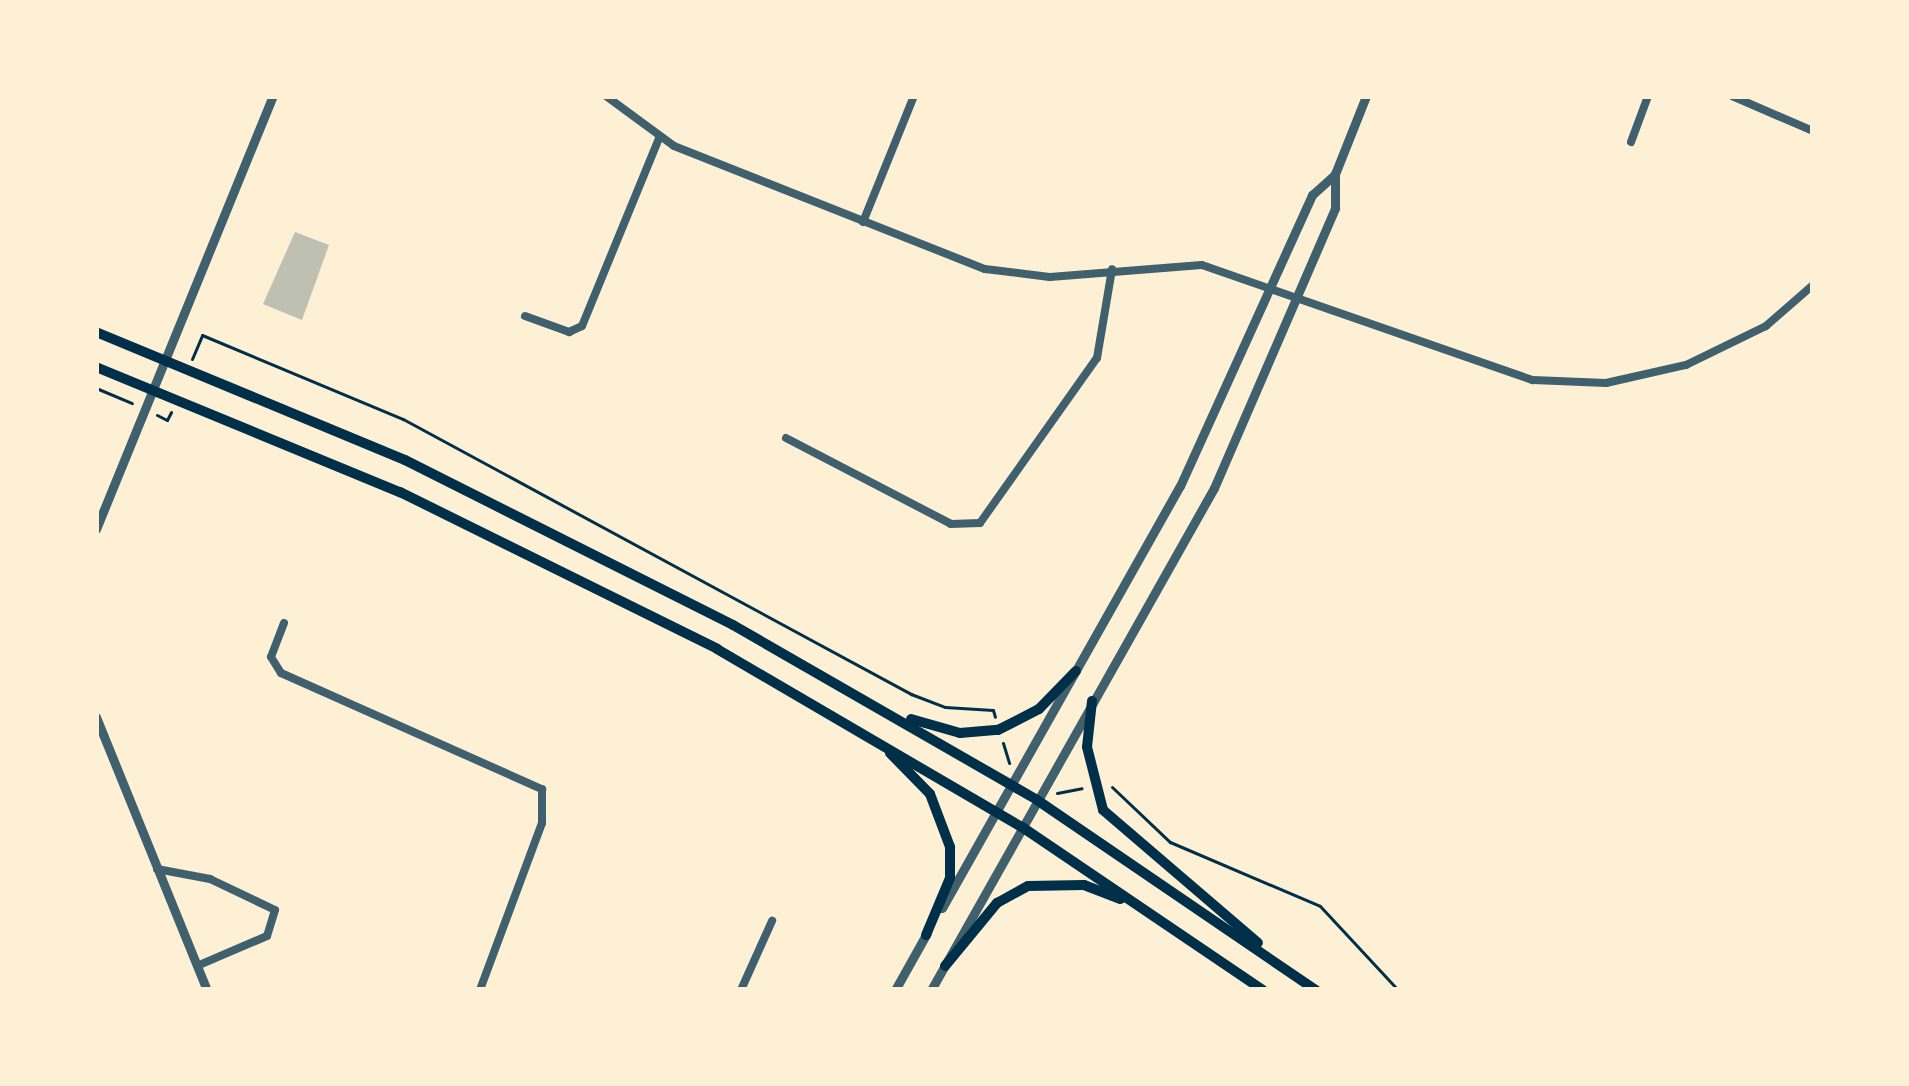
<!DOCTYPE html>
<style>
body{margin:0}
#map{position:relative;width:1909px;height:1086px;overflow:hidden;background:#fdf0d5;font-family:"DM Sans",sans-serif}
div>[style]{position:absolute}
.building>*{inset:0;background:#bec0b2}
.path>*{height:3px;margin:-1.5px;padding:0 1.5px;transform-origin:1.5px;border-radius:1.5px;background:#003049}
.minor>*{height:8px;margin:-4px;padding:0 4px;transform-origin:4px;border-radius:4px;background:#3f606c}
.tertiary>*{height:9px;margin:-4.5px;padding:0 4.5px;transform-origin:4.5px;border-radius:4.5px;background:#3f606c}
.secondary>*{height:10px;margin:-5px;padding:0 5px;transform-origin:5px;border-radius:5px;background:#003049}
span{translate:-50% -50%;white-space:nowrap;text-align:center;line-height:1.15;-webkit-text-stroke:10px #fdf0d5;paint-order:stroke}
.frame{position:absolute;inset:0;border:99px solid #fdf0d5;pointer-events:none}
</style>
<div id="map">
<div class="building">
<div style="clip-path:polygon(295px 232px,329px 245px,302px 320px,263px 304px)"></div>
</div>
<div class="path">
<div style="left:192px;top:359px;width:26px;rotate:-67deg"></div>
<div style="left:202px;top:335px;width:218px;rotate:22.7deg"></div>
<div style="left:403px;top:419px;width:578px;rotate:28.43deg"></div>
<div style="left:911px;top:694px;width:36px;rotate:21deg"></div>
<div style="left:945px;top:707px;width:48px;rotate:3.6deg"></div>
<div style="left:993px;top:710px;width:7px;rotate:74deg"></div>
<div style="left:96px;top:388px;width:39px;rotate:23deg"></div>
<div style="left:157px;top:415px;width:11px;rotate:27deg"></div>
<div style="left:167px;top:420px;width:9px;rotate:-63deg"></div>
<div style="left:1003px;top:743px;width:21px;rotate:73deg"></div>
<div style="left:1112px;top:787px;width:80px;rotate:43.5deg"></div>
<div style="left:1170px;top:842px;width:163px;rotate:23.1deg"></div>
<div style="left:1320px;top:906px;width:115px;rotate:47.1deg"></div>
<div style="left:1057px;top:793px;width:25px;rotate:-11deg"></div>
</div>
<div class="minor">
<div style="left:606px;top:96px;width:84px;rotate:36.3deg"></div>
<div style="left:674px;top:146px;width:334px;rotate:21.6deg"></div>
<div style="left:985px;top:269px;width:65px;rotate:7deg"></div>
<div style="left:1050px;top:277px;width:152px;rotate:-4.5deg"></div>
<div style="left:1202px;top:265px;width:350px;rotate:19.2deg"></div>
<div style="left:1533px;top:380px;width:73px;rotate:2.4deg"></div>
<div style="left:1606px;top:383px;width:82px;rotate:-12.7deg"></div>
<div style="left:1686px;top:365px;width:89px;rotate:-26deg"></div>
<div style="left:1766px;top:326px;width:62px;rotate:-41.1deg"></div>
<div style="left:1732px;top:96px;width:88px;rotate:23.4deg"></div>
<div style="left:1631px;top:142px;width:49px;rotate:-69.7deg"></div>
<div style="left:863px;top:222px;width:136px;rotate:-68deg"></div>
<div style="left:525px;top:316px;width:47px;rotate:20deg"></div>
<div style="left:569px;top:332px;width:14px;rotate:-25deg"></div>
<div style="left:582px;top:326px;width:203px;rotate:-67.7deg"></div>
<div style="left:786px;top:438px;width:186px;rotate:27.5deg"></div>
<div style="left:951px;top:524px;width:29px;rotate:-2deg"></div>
<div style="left:980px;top:523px;width:202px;rotate:-54.7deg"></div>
<div style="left:1097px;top:358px;width:90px;rotate:-80.4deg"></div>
<div style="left:284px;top:623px;width:36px;rotate:111deg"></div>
<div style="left:271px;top:657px;width:19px;rotate:58deg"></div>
<div style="left:281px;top:673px;width:286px;rotate:24deg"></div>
<div style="left:542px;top:789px;width:34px;rotate:90deg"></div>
<div style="left:542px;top:823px;width:178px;rotate:110.4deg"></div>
<div style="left:157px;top:869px;width:54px;rotate:10.7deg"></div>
<div style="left:210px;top:879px;width:72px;rotate:25.5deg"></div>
<div style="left:275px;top:910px;width:27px;rotate:107deg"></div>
<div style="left:267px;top:936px;width:76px;rotate:156.8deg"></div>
<div style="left:741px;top:990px;width:76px;rotate:-65.8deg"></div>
</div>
<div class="tertiary">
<div style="left:96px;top:529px;width:468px;rotate:-67.8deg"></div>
<div style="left:96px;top:717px;width:295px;rotate:67.9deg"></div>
<div style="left:942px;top:908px;width:484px;rotate:-60.6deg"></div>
<div style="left:1180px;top:486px;width:320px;rotate:-65.6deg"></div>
<div style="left:1312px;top:195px;width:31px;rotate:-42deg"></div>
<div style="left:895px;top:990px;width:65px;rotate:-60.7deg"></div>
<div style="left:931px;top:990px;width:576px;rotate:-60.59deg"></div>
<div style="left:1214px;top:488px;width:305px;rotate:-66.6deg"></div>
<div style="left:1335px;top:208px;width:34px;rotate:-90deg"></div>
<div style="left:1335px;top:174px;width:84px;rotate:-68.3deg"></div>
</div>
<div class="secondary">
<div style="left:96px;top:332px;width:334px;rotate:22.5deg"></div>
<div style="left:405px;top:460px;width:367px;rotate:26.7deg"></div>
<div style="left:733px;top:625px;width:351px;rotate:29.9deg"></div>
<div style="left:1037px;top:800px;width:338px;rotate:34.3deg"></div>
<div style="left:96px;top:367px;width:329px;rotate:22.4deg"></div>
<div style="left:400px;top:492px;width:354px;rotate:26.3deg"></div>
<div style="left:717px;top:649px;width:353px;rotate:30.3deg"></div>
<div style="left:1022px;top:827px;width:291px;rotate:34.1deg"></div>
<div style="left:1092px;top:701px;width:46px;rotate:96.2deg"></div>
<div style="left:1087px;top:747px;width:65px;rotate:75.7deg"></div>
<div style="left:1103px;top:810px;width:204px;rotate:40.6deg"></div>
<div style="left:911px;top:719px;width:51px;rotate:15.9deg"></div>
<div style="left:960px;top:733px;width:38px;rotate:-5deg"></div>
<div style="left:998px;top:730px;width:46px;rotate:-27.1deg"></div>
<div style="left:1039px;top:709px;width:53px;rotate:-45.8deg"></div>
<div style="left:890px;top:753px;width:57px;rotate:45.7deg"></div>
<div style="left:930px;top:794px;width:57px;rotate:69.3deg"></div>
<div style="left:950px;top:847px;width:31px;rotate:90deg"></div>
<div style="left:950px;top:878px;width:62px;rotate:112.8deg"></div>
<div style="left:945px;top:966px;width:82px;rotate:-50.5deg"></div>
<div style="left:997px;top:903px;width:35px;rotate:-29deg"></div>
<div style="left:1028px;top:886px;width:56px;rotate:-1deg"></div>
<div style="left:1084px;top:885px;width:39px;rotate:21deg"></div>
</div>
<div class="frame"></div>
</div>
